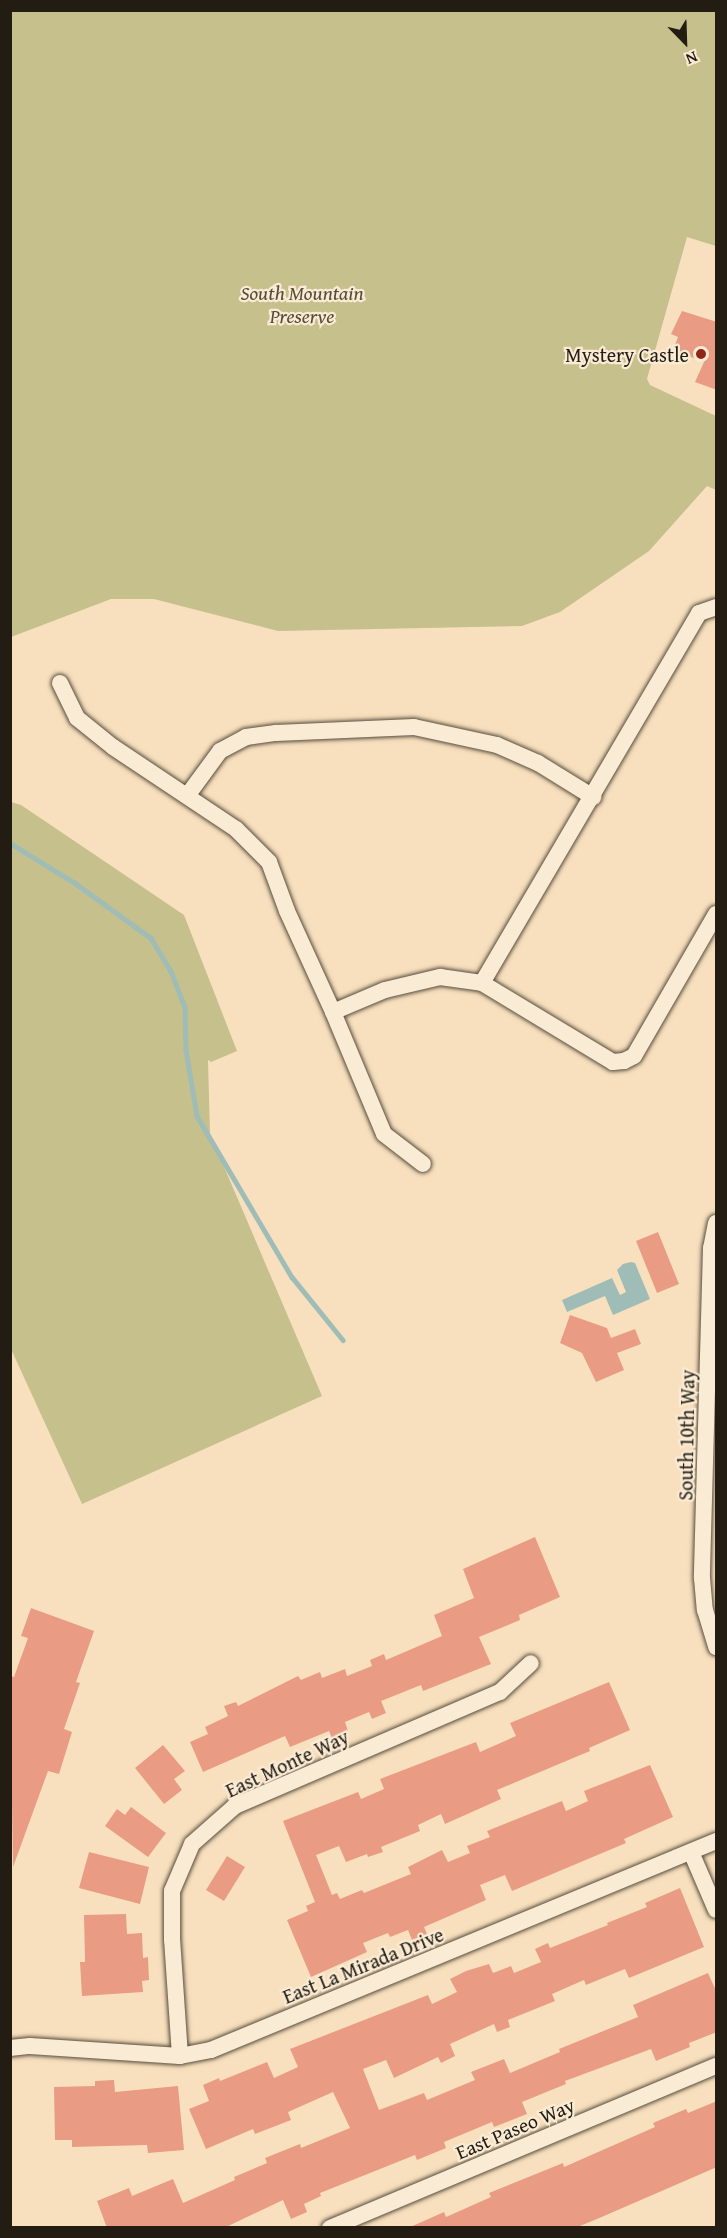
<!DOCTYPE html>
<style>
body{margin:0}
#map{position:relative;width:727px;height:2238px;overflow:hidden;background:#f8e0be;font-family:"Gentium Book Plus",serif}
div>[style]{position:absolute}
.green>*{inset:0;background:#c5c08c}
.water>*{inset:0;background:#9fbcb7}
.stream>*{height:4.5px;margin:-2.25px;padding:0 2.25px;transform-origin:2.25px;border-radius:2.25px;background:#9fbcb7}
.building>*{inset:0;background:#e99c83}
.roads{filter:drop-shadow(0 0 2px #584d3d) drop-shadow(0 0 2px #584d3d)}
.street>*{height:16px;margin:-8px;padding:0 8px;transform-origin:8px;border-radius:8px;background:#faebd5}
.dots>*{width:16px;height:16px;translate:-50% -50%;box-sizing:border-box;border:3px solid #faebd5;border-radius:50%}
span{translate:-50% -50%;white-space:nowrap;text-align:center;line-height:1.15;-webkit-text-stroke:4.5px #faebd5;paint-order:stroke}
.park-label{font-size:20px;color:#544d37;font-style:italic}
.poi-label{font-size:20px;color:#231c12}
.right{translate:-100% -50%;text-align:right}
.street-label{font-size:20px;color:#231c12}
.frame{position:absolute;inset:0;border:12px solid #231c12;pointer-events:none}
.north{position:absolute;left:655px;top:12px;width:60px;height:60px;-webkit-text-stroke:4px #faebd5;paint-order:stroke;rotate:157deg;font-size:16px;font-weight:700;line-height:24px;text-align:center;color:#231c12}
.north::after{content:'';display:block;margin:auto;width:21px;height:27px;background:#231c12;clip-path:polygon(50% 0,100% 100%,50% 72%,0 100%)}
</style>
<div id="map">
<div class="green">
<div style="clip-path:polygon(10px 11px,716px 11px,716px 246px,687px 237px,647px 379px,650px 385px,716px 416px,716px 490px,707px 486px,649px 551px,560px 612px,522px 626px,278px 631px,154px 599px,111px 599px,11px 637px)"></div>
<div style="clip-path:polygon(11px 802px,21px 805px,184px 915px,237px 1051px,211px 1062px,208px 1060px,210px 1134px,322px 1396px,82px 1504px,11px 1349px)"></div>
</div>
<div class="water">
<div style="clip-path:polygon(631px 1262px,635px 1263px,650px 1299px,613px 1315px,605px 1296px,567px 1312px,562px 1300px,612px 1278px,620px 1295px,626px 1292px,617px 1270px,623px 1264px)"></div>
</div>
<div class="stream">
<div style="left:10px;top:843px;width:76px;rotate:31.6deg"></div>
<div style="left:75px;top:883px;width:94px;rotate:35.9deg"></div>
<div style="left:151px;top:938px;width:39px;rotate:59deg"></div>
<div style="left:171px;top:971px;width:39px;rotate:69deg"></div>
<div style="left:185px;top:1007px;width:43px;rotate:88.7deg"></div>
<div style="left:186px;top:1050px;width:67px;rotate:80.5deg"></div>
<div style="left:197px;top:1116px;width:187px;rotate:59.5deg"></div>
<div style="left:292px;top:1277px;width:81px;rotate:51deg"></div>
</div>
<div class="building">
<div style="clip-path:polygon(682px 311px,717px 322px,717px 390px,695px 382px,704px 362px,673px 350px,678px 337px,671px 334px)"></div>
<div style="clip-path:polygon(658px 1232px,679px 1284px,657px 1293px,636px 1241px)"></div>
<div style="clip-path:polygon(570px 1315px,607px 1328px,611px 1338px,635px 1329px,641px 1344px,617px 1353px,624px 1370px,596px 1382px,582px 1353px,560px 1343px)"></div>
<div style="clip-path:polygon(535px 1537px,560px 1597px,519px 1615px,520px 1620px,479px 1637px,491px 1664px,423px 1691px,421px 1685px,381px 1701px,386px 1713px,372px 1719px,369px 1712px,345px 1722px,348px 1731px,332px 1738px,329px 1731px,290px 1747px,285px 1736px,203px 1772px,190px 1742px,208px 1734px,205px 1727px,228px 1716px,224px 1706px,236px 1702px,238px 1706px,298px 1676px,301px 1680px,320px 1672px,322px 1678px,345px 1669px,347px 1676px,372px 1666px,370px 1660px,384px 1654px,386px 1660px,442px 1636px,434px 1615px,474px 1598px,463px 1569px)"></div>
<div style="clip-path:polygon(31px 1608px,94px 1631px,76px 1682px,80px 1683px,64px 1729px,72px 1732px,59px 1774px,48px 1771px,13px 1867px,10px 1676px,14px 1677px,28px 1638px,21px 1636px)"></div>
<div style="clip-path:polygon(609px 1682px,630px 1730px,589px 1748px,590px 1751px,497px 1790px,501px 1799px,445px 1824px,441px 1814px,418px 1825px,420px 1831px,381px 1847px,383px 1852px,368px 1857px,367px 1854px,346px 1862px,339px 1846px,316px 1855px,332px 1895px,337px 1893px,340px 1899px,362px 1890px,364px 1893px,411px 1874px,408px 1867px,442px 1850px,448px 1862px,470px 1853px,467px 1846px,490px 1837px,487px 1831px,562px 1801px,566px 1811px,588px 1801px,584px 1791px,650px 1765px,673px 1817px,624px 1839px,626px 1843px,512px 1891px,505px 1875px,480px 1885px,486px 1900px,424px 1927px,427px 1934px,412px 1940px,408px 1930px,390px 1937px,388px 1933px,363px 1943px,367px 1952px,311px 1977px,287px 1920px,308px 1911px,306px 1906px,315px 1902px,283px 1821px,358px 1792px,361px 1799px,384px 1789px,380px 1779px,476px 1742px,480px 1752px,516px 1736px,510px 1723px)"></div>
<div style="clip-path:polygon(163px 1745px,185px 1771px,174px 1779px,182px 1790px,164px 1804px,135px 1768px)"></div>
<div style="clip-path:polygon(131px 1807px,166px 1833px,148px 1857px,105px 1826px,117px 1809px,125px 1815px)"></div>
<div style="clip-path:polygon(89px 1852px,149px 1867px,140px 1904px,79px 1888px)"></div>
<div style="clip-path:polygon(227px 1856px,245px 1867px,224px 1901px,206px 1890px)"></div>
<div style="clip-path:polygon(680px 1888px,704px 1947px,629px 1978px,625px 1969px,586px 1985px,584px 1980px,552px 1994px,555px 2001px,508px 2020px,510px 2027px,497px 2032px,494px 2024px,450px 2044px,455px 2056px,441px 2063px,438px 2057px,394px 2078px,386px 2060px,363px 2069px,379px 2110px,424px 2093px,427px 2100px,475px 2080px,471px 2072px,504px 2059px,510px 2073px,560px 2052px,559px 2049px,638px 2017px,633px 2005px,708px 1973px,717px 1993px,717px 2032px,689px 2043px,690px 2047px,656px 2061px,651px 2049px,565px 2081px,566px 2084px,522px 2102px,527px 2114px,494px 2127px,492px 2122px,444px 2142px,446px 2148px,417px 2160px,415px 2155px,320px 2193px,321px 2196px,304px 2204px,307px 2212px,291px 2219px,283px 2200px,224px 2228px,107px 2228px,97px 2201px,129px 2188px,132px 2196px,173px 2179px,183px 2203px,235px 2180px,234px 2177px,267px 2163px,265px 2158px,300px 2144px,301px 2148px,350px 2128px,333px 2092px,288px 2112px,291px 2120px,255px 2134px,253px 2129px,206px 2149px,189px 2109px,209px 2101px,203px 2085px,219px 2078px,220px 2081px,267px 2062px,274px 2078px,298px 2067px,290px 2049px,428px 1995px,432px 2004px,457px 1992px,450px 1979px,466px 1971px,489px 1964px,493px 1973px,511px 1966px,514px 1973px,541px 1962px,535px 1949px,548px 1943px,550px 1948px,608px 1925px,607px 1923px,647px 1907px,645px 1903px)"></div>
<div style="clip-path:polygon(126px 1914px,127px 1934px,142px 1933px,143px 1958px,148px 1957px,149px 1980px,142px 1981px,143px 1992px,82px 1996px,80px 1962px,85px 1962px,84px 1915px)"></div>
<div style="clip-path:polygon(114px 2080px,115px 2092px,178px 2086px,184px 2150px,148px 2153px,147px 2145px,72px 2147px,72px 2140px,55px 2140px,54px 2087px,95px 2086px,95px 2081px)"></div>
<div style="clip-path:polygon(717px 2101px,717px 2167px,597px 2219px,575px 2228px,408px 2228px,444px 2212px,446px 2217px,491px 2197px,489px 2193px,563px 2163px,564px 2167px,655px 2127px,653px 2123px,686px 2109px,688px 2113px)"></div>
</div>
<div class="roads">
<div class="street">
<div style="left:60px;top:683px;width:39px;rotate:64deg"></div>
<div style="left:77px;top:718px;width:46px;rotate:38.9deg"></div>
<div style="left:113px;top:747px;width:148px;rotate:33.7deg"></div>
<div style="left:236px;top:829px;width:47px;rotate:45deg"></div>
<div style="left:269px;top:862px;width:52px;rotate:69.8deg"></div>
<div style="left:287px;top:911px;width:111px;rotate:65.5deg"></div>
<div style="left:333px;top:1012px;width:56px;rotate:-22.9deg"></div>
<div style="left:385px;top:990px;width:57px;rotate:-13.3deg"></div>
<div style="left:440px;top:977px;width:42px;rotate:8.1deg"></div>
<div style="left:482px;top:983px;width:429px;rotate:-59.6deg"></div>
<div style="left:699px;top:613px;width:18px;rotate:-19deg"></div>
<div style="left:187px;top:796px;width:56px;rotate:-53.7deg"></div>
<div style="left:220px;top:751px;width:30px;rotate:-28deg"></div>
<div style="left:246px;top:737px;width:30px;rotate:-8deg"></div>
<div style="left:276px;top:733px;width:138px;rotate:-2.5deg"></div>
<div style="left:414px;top:727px;width:85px;rotate:12.2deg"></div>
<div style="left:497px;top:745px;width:45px;rotate:23.7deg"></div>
<div style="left:538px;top:763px;width:65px;rotate:31.7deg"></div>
<div style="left:482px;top:983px;width:153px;rotate:31.1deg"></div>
<div style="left:613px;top:1062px;width:11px;rotate:-5deg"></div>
<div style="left:624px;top:1061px;width:11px;rotate:-27deg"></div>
<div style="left:634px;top:1056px;width:164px;rotate:-60deg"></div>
<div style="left:333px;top:1012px;width:132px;rotate:67.3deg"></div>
<div style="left:384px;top:1134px;width:49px;rotate:37.6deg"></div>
<div style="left:716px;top:1223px;width:25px;rotate:101deg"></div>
<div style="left:711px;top:1248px;width:330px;rotate:91.6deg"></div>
<div style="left:702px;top:1578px;width:32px;rotate:85deg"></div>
<div style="left:705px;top:1610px;width:39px;rotate:73deg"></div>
<div style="left:691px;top:1852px;width:63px;rotate:66.7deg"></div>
<div style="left:10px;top:2048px;width:20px;rotate:-6deg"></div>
<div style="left:30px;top:2046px;width:150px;rotate:3.8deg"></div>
<div style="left:180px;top:2056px;width:32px;rotate:-11deg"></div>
<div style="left:211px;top:2050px;width:547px;rotate:-22.48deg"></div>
<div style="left:180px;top:2056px;width:116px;rotate:-93.9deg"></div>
<div style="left:172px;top:1940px;width:49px;rotate:-90deg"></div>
<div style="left:172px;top:1891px;width:51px;rotate:-66.9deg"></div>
<div style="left:192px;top:1844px;width:57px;rotate:-41.5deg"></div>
<div style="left:235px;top:1806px;width:288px;rotate:-23.3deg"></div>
<div style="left:500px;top:1692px;width:42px;rotate:-43.1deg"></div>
<div style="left:330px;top:2228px;width:419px;rotate:-22.8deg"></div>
</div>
</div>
<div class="dots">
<div style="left:701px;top:354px;background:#8f2418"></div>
</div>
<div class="park-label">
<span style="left:302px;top:304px">South Mountain<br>Preserve</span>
</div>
<div class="poi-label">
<span class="right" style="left:689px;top:354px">Mystery Castle</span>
</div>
<div class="street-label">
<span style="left:686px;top:1435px;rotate:-89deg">South 10th Way</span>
<span style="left:287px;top:1763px;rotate:-25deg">East Monte Way</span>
<span style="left:363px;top:1965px;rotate:-22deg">East La Mirada Drive</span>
<span style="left:515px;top:2128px;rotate:-23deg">East Paseo Way</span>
</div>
<div class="frame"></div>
<div class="north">N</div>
</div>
